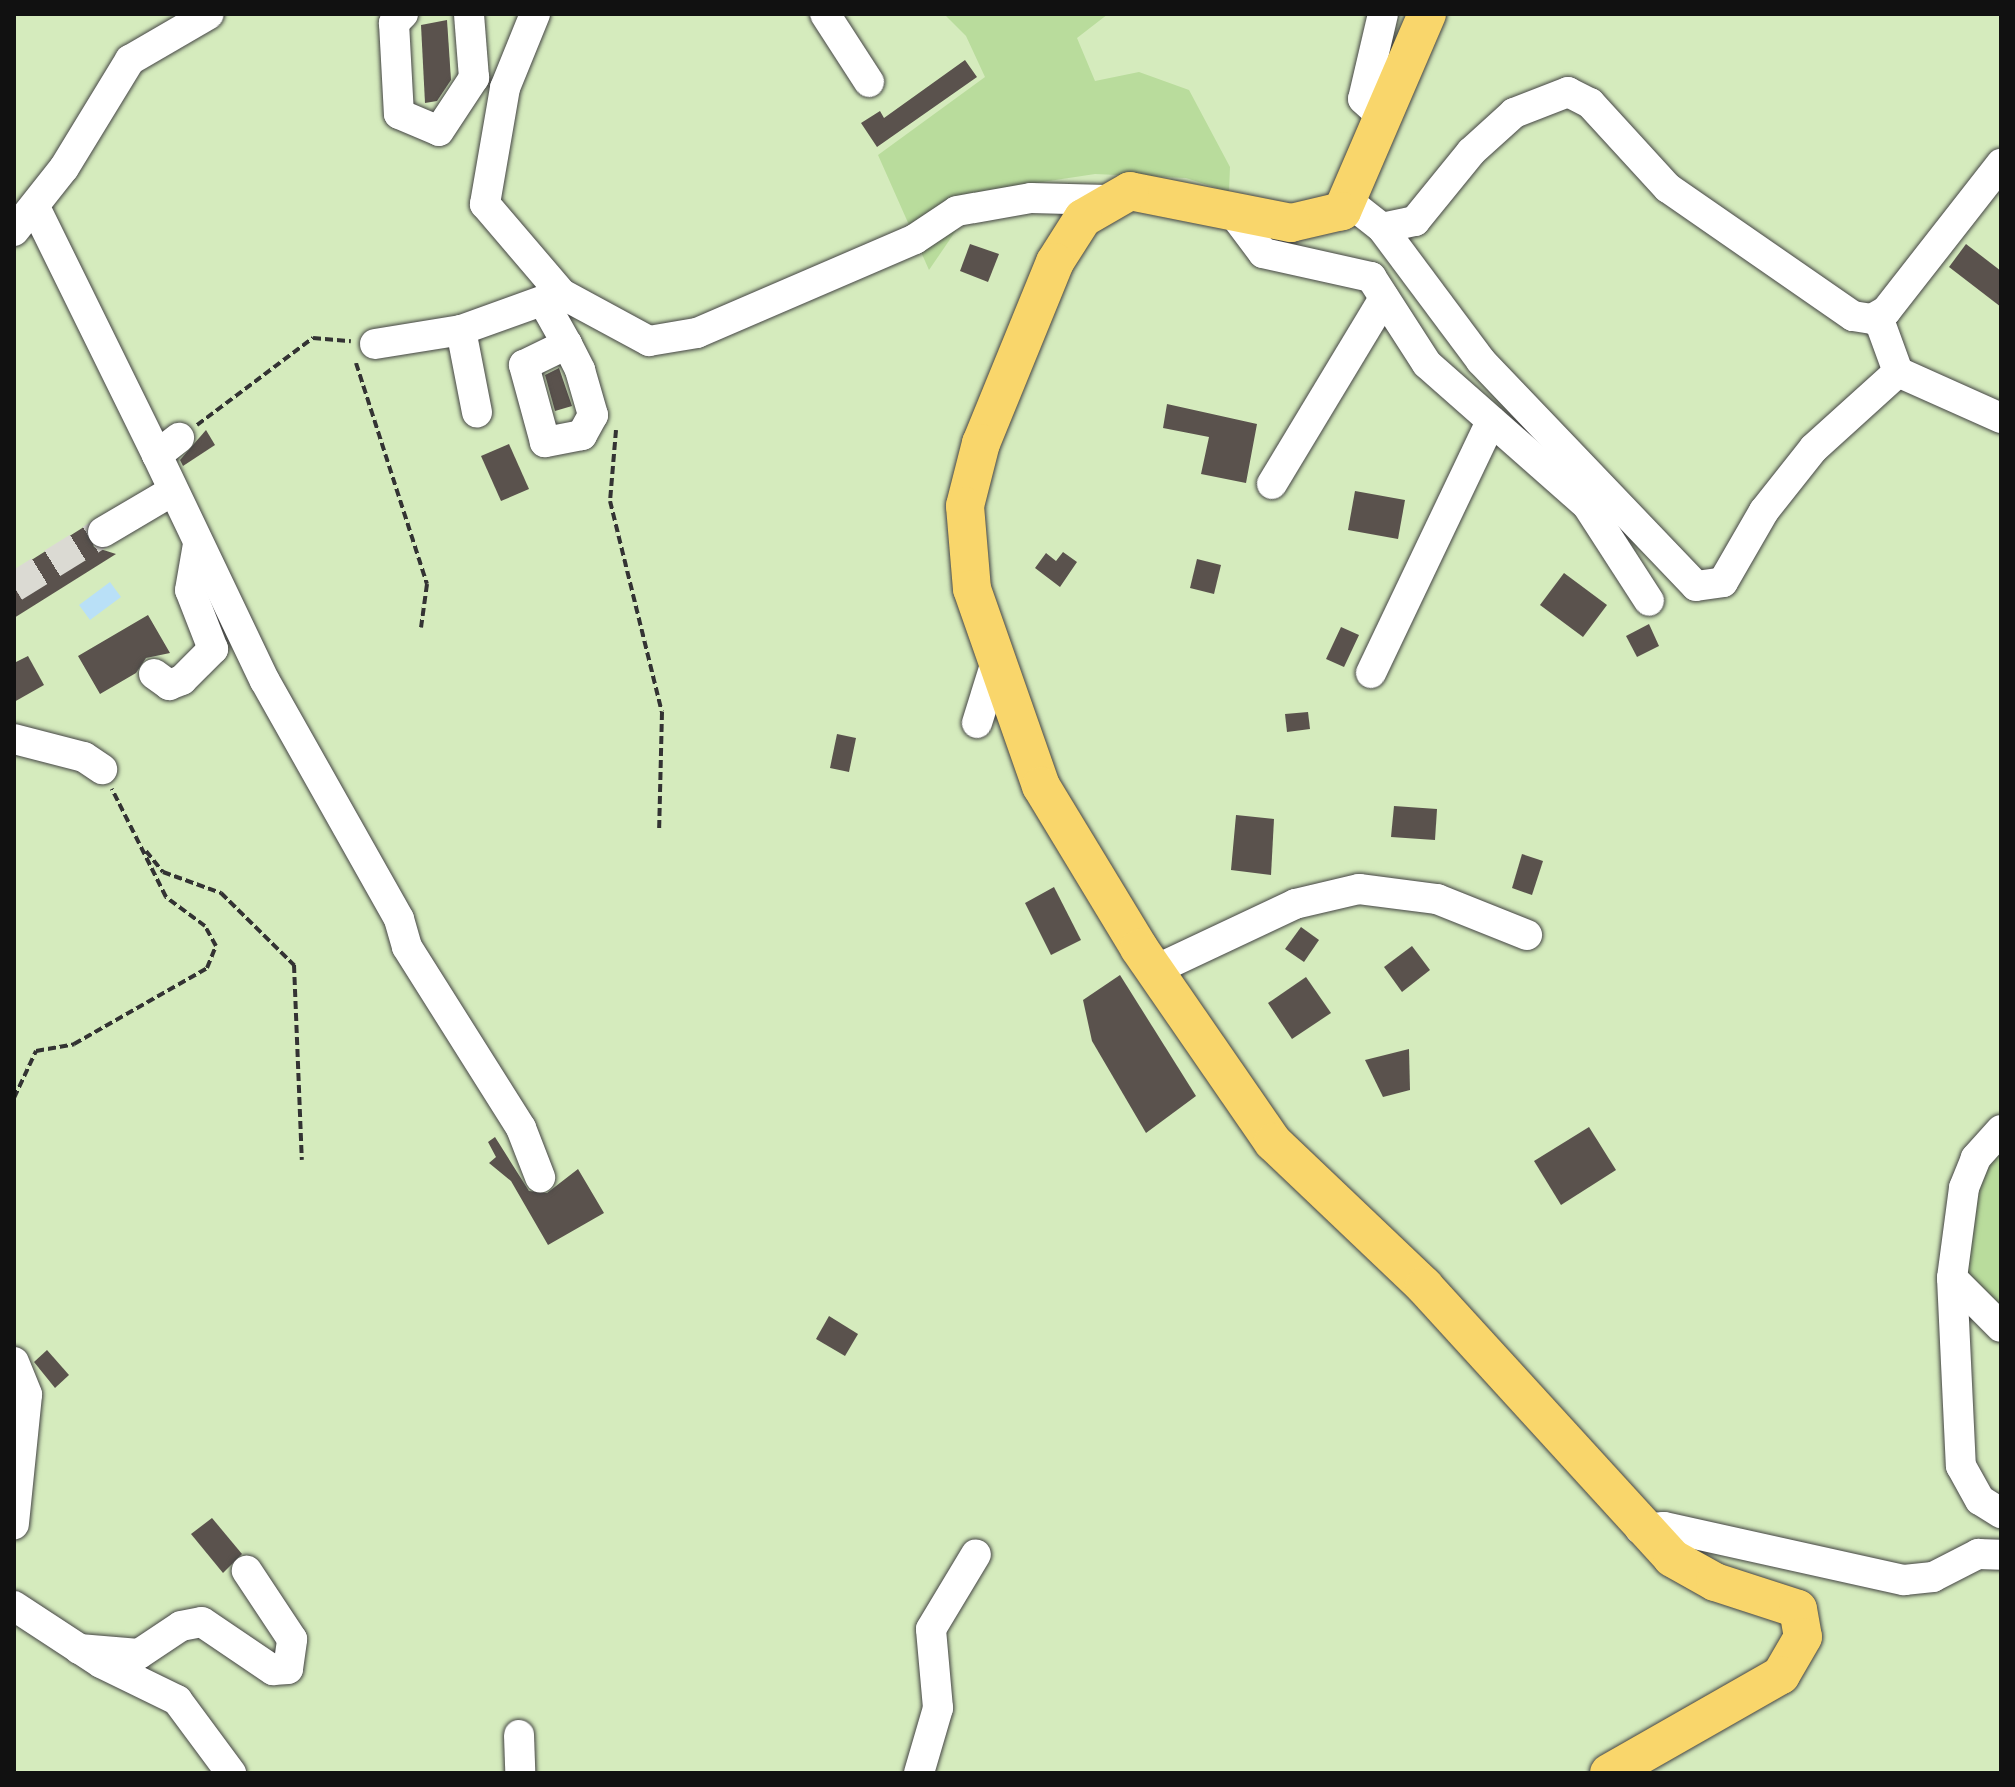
<!DOCTYPE html>
<style>
body{margin:0}
#map{position:relative;width:2015px;height:1787px;overflow:hidden;background:#fffdf5;font-family:"Source Serif 4",serif}
div>[style]{position:absolute}
.green>*{inset:0;background:#d5ebbd}
.forest>*{inset:0;background:#b9dc9c}
.water>*{inset:0;background:#b9e0f7}
.building>*{inset:0;background:#5a524d}
.minor-tunnel>*{height:30px;margin-top:-15px;transform-origin:0;background:repeating-linear-gradient(90deg,#dbdad3 0 30px,transparent 0 45px)}
.path>*{height:4px;margin-top:-2px;transform-origin:0;background:repeating-linear-gradient(90deg,#333 0 8px,transparent 0 12px)}
.roads{filter:drop-shadow(0 0 2px #444) drop-shadow(0 0 2px #444)}
.minor>*{height:30px;margin:-15px;padding:0 15px;transform-origin:15px;border-radius:15px;background:#fff}
.major>*{height:38px;margin:-19px;padding:0 19px;transform-origin:19px;border-radius:19px;background:#f9d66b}
span{translate:-50% -50%;white-space:nowrap;text-align:center;line-height:1.15;-webkit-text-stroke:8px #fff;paint-order:stroke}
.frame{position:absolute;inset:0;border:16px solid #111;pointer-events:none}
</style>
<div id="map">
<div class="green">
<div style="clip-path:polygon(14px 14px,2001px 14px,2001px 1773px,14px 1773px)"></div>
</div>
<div class="forest">
<div style="clip-path:polygon(944px 14px,1108px 14px,1077px 38px,1095px 81px,1139px 72px,1189px 90px,1230px 167px,1229px 192px,1186px 178px,1095px 174px,983px 191px,929px 270px,878px 155px,985px 77px,966px 36px)"></div>
<div style="clip-path:polygon(2001px 1125px,2001px 1310px,1957px 1325px,1959px 1227px)"></div>
</div>
<div class="water">
<div style="clip-path:polygon(110px 582px,121px 597px,90px 620px,79px 605px)"></div>
</div>
<div class="building">
<div style="clip-path:polygon(447px 20px,451px 80px,437px 101px,425px 103px,421px 25px)"></div>
<div style="clip-path:polygon(965px 60px,977px 77px,877px 147px,861px 123px,880px 111px,884px 118px)"></div>
<div style="clip-path:polygon(970px 244px,999px 254px,988px 282px,960px 271px)"></div>
<div style="clip-path:polygon(1966px 244px,2001px 271px,2001px 307px,1949px 267px)"></div>
<div style="clip-path:polygon(559px 368px,572px 406px,555px 411px,545px 375px)"></div>
<div style="clip-path:polygon(1167px 404px,1257px 424px,1246px 483px,1201px 474px,1209px 437px,1163px 428px)"></div>
<div style="clip-path:polygon(206px 430px,215px 445px,183px 466px,180px 460px)"></div>
<div style="clip-path:polygon(509px 444px,529px 489px,501px 501px,481px 456px)"></div>
<div style="clip-path:polygon(1355px 491px,1405px 500px,1398px 539px,1348px 530px)"></div>
<div style="clip-path:polygon(87px 525px,94px 547px,116px 554px,14px 618px,14px 571px)"></div>
<div style="clip-path:polygon(1063px 552px,1077px 562px,1060px 587px,1035px 568px,1046px 553px,1056px 561px)"></div>
<div style="clip-path:polygon(1197px 559px,1221px 565px,1214px 594px,1190px 588px)"></div>
<div style="clip-path:polygon(1564px 573px,1607px 605px,1583px 637px,1540px 605px)"></div>
<div style="clip-path:polygon(148px 615px,170px 653px,146px 658px,136px 673px,100px 694px,78px 656px)"></div>
<div style="clip-path:polygon(1649px 624px,1659px 646px,1637px 657px,1626px 636px)"></div>
<div style="clip-path:polygon(1341px 627px,1359px 635px,1344px 667px,1326px 659px)"></div>
<div style="clip-path:polygon(28px 656px,44px 685px,14px 702px,14px 663px)"></div>
<div style="clip-path:polygon(1308px 712px,1310px 729px,1287px 732px,1285px 714px)"></div>
<div style="clip-path:polygon(837px 734px,856px 738px,849px 772px,830px 768px)"></div>
<div style="clip-path:polygon(1394px 806px,1437px 809px,1435px 840px,1391px 837px)"></div>
<div style="clip-path:polygon(1236px 815px,1274px 819px,1271px 875px,1231px 870px)"></div>
<div style="clip-path:polygon(1522px 854px,1543px 861px,1532px 895px,1512px 888px)"></div>
<div style="clip-path:polygon(1054px 887px,1081px 940px,1051px 955px,1025px 903px)"></div>
<div style="clip-path:polygon(1301px 927px,1319px 940px,1304px 962px,1285px 949px)"></div>
<div style="clip-path:polygon(1412px 946px,1430px 970px,1402px 992px,1384px 967px)"></div>
<div style="clip-path:polygon(1120px 975px,1196px 1096px,1146px 1133px,1092px 1041px,1083px 1000px)"></div>
<div style="clip-path:polygon(1306px 977px,1331px 1013px,1292px 1039px,1268px 1003px)"></div>
<div style="clip-path:polygon(1409px 1049px,1410px 1090px,1383px 1097px,1365px 1060px)"></div>
<div style="clip-path:polygon(1589px 1127px,1616px 1170px,1561px 1205px,1534px 1161px)"></div>
<div style="clip-path:polygon(495px 1137px,529px 1191px,547px 1193px,578px 1169px,604px 1213px,548px 1245px,511px 1181px,489px 1163px,496px 1157px,488px 1142px)"></div>
<div style="clip-path:polygon(829px 1316px,858px 1334px,845px 1356px,816px 1339px)"></div>
<div style="clip-path:polygon(47px 1350px,69px 1375px,55px 1388px,34px 1362px)"></div>
<div style="clip-path:polygon(212px 1518px,242px 1554px,223px 1573px,191px 1534px)"></div>
</div>
<div class="minor-tunnel">
<div style="left:14px;top:587px;width:105px;rotate:-31.7deg"></div>
</div>
<div class="path">
<div style="left:356px;top:363px;width:232px;rotate:72.2deg"></div>
<div style="left:427px;top:584px;width:44px;rotate:97.8deg"></div>
<div style="left:197px;top:425px;width:145px;rotate:-36.9deg"></div>
<div style="left:313px;top:338px;width:38px;rotate:5deg"></div>
<div style="left:616px;top:430px;width:71px;rotate:94.8deg"></div>
<div style="left:610px;top:501px;width:217px;rotate:76.2deg"></div>
<div style="left:662px;top:712px;width:119px;rotate:91.4deg"></div>
<div style="left:146px;top:851px;width:27px;rotate:51deg"></div>
<div style="left:163px;top:872px;width:62px;rotate:19.9deg"></div>
<div style="left:221px;top:893px;width:103px;rotate:44.6deg"></div>
<div style="left:294px;top:965px;width:195px;rotate:87.7deg"></div>
<div style="left:14px;top:1098px;width:52px;rotate:-64.9deg"></div>
<div style="left:36px;top:1051px;width:39px;rotate:-10deg"></div>
<div style="left:74px;top:1044px;width:153px;rotate:-29.7deg"></div>
<div style="left:207px;top:968px;width:24px;rotate:-68deg"></div>
<div style="left:216px;top:946px;width:23px;rotate:-119deg"></div>
<div style="left:205px;top:926px;width:49px;rotate:-143.4deg"></div>
<div style="left:166px;top:897px;width:121px;rotate:-116.6deg"></div>
</div>
<div class="roads">
<div class="minor">
<div style="left:403px;top:14px;width:13px;rotate:135deg"></div>
<div style="left:394px;top:23px;width:91px;rotate:86.9deg"></div>
<div style="left:399px;top:114px;width:43px;rotate:23deg"></div>
<div style="left:439px;top:131px;width:64px;rotate:-56.6deg"></div>
<div style="left:474px;top:78px;width:64px;rotate:-94.5deg"></div>
<div style="left:535px;top:14px;width:80px;rotate:112.1deg"></div>
<div style="left:505px;top:88px;width:118px;rotate:99.8deg"></div>
<div style="left:485px;top:204px;width:118px;rotate:49.5deg"></div>
<div style="left:562px;top:294px;width:99px;rotate:28.4deg"></div>
<div style="left:649px;top:341px;width:49px;rotate:-9.5deg"></div>
<div style="left:697px;top:333px;width:237px;rotate:-23.3deg"></div>
<div style="left:915px;top:239px;width:50px;rotate:-33.7deg"></div>
<div style="left:957px;top:211px;width:75px;rotate:-10deg"></div>
<div style="left:1031px;top:198px;width:76px;rotate:1.5deg"></div>
<div style="left:825px;top:14px;width:81px;rotate:57.1deg"></div>
<div style="left:1383px;top:14px;width:87px;rotate:103.2deg"></div>
<div style="left:1363px;top:99px;width:28px;rotate:42deg"></div>
<div style="left:1349px;top:202px;width:42px;rotate:38.2deg"></div>
<div style="left:1382px;top:228px;width:166px;rotate:53.3deg"></div>
<div style="left:1481px;top:361px;width:311px;rotate:46.3deg"></div>
<div style="left:1696px;top:586px;width:27px;rotate:-8deg"></div>
<div style="left:1723px;top:582px;width:82px;rotate:-60deg"></div>
<div style="left:1764px;top:511px;width:80px;rotate:-51.6deg"></div>
<div style="left:1814px;top:448px;width:113px;rotate:-42.1deg"></div>
<div style="left:35px;top:207px;width:276px;rotate:63.8deg"></div>
<div style="left:157px;top:455px;width:28px;rotate:-38deg"></div>
<div style="left:1233px;top:213px;width:50px;rotate:53.1deg"></div>
<div style="left:1263px;top:253px;width:111px;rotate:12.5deg"></div>
<div style="left:1371px;top:277px;width:103px;rotate:57.2deg"></div>
<div style="left:1427px;top:364px;width:213px;rotate:41.4deg"></div>
<div style="left:1587px;top:505px;width:114px;rotate:57.1deg"></div>
<div style="left:1382px;top:228px;width:34px;rotate:-12deg"></div>
<div style="left:1415px;top:221px;width:89px;rotate:-50.9deg"></div>
<div style="left:1471px;top:152px;width:58px;rotate:-42.2deg"></div>
<div style="left:1514px;top:113px;width:58px;rotate:-21.3deg"></div>
<div style="left:1568px;top:92px;width:25px;rotate:27deg"></div>
<div style="left:1590px;top:103px;width:115px;rotate:47.5deg"></div>
<div style="left:1668px;top:188px;width:225px;rotate:34.7deg"></div>
<div style="left:1853px;top:316px;width:19px;rotate:9deg"></div>
<div style="left:1872px;top:319px;width:16px;rotate:-30deg"></div>
<div style="left:1886px;top:311px;width:187px;rotate:-52deg"></div>
<div style="left:14px;top:231px;width:80px;rotate:-51.6deg"></div>
<div style="left:64px;top:168px;width:127px;rotate:-58.6deg"></div>
<div style="left:130px;top:60px;width:91px;rotate:-30.2deg"></div>
<div style="left:544px;top:303px;width:47px;rotate:60.7deg"></div>
<div style="left:567px;top:344px;width:29px;rotate:63deg"></div>
<div style="left:580px;top:370px;width:47px;rotate:73.9deg"></div>
<div style="left:593px;top:415px;width:23px;rotate:119deg"></div>
<div style="left:582px;top:435px;width:38px;rotate:169deg"></div>
<div style="left:545px;top:442px;width:80px;rotate:-105.3deg"></div>
<div style="left:524px;top:365px;width:48px;rotate:-26deg"></div>
<div style="left:1878px;top:317px;width:59px;rotate:70deg"></div>
<div style="left:1898px;top:372px;width:113px;rotate:24.1deg"></div>
<div style="left:461px;top:330px;width:84px;rotate:79deg"></div>
<div style="left:375px;top:344px;width:87px;rotate:-9.2deg"></div>
<div style="left:461px;top:330px;width:106px;rotate:-19.8deg"></div>
<div style="left:157px;top:455px;width:250px;rotate:64.5deg"></div>
<div style="left:265px;top:681px;width:273px;rotate:60.6deg"></div>
<div style="left:399px;top:919px;width:29px;rotate:74deg"></div>
<div style="left:407px;top:947px;width:214px;rotate:57.8deg"></div>
<div style="left:521px;top:1128px;width:53px;rotate:68.8deg"></div>
<div style="left:1272px;top:484px;width:217px;rotate:-58.9deg"></div>
<div style="left:103px;top:532px;width:79px;rotate:-30.5deg"></div>
<div style="left:1371px;top:673px;width:279px;rotate:-64.5deg"></div>
<div style="left:154px;top:674px;width:19px;rotate:36deg"></div>
<div style="left:169px;top:685px;width:14px;rotate:-21deg"></div>
<div style="left:182px;top:680px;width:44px;rotate:-45deg"></div>
<div style="left:213px;top:649px;width:63px;rotate:-111.3deg"></div>
<div style="left:190px;top:590px;width:47px;rotate:-80.1deg"></div>
<div style="left:977px;top:723px;width:64px;rotate:-72.7deg"></div>
<div style="left:14px;top:739px;width:72px;rotate:14.4deg"></div>
<div style="left:84px;top:757px;width:22px;rotate:34deg"></div>
<div style="left:1155px;top:970px;width:155px;rotate:-25.2deg"></div>
<div style="left:1295px;top:904px;width:66px;rotate:-13.2deg"></div>
<div style="left:1359px;top:889px;width:79px;rotate:7.3deg"></div>
<div style="left:1437px;top:899px;width:97px;rotate:21.8deg"></div>
<div style="left:2001px;top:1130px;width:38px;rotate:132deg"></div>
<div style="left:1976px;top:1158px;width:32px;rotate:112deg"></div>
<div style="left:1964px;top:1188px;width:91px;rotate:97.6deg"></div>
<div style="left:1952px;top:1278px;width:188px;rotate:87.3deg"></div>
<div style="left:1961px;top:1466px;width:39px;rotate:61deg"></div>
<div style="left:1980px;top:1500px;width:25px;rotate:32deg"></div>
<div style="left:1952px;top:1278px;width:69px;rotate:45deg"></div>
<div style="left:14px;top:1362px;width:35px;rotate:68deg"></div>
<div style="left:27px;top:1395px;width:130px;rotate:95.8deg"></div>
<div style="left:1640px;top:1529px;width:24px;rotate:-5deg"></div>
<div style="left:1664px;top:1527px;width:246px;rotate:12.5deg"></div>
<div style="left:1904px;top:1580px;width:29px;rotate:-6deg"></div>
<div style="left:1933px;top:1577px;width:51px;rotate:-27.1deg"></div>
<div style="left:1978px;top:1554px;width:23px;rotate:2deg"></div>
<div style="left:14px;top:1606px;width:104px;rotate:33.2deg"></div>
<div style="left:101px;top:1663px;width:85px;rotate:26deg"></div>
<div style="left:177px;top:1700px;width:91px;rotate:53.5deg"></div>
<div style="left:79px;top:1649px;width:60px;rotate:4.8deg"></div>
<div style="left:139px;top:1654px;width:50px;rotate:-33.7deg"></div>
<div style="left:181px;top:1626px;width:21px;rotate:-11deg"></div>
<div style="left:202px;top:1622px;width:86px;rotate:34.1deg"></div>
<div style="left:273px;top:1670px;width:15px;rotate:-4deg"></div>
<div style="left:288px;top:1669px;width:30px;rotate:-82deg"></div>
<div style="left:292px;top:1639px;width:82px;rotate:-123.5deg"></div>
<div style="left:519px;top:1735px;width:38px;rotate:88deg"></div>
<div style="left:919px;top:1773px;width:68px;rotate:-73.7deg"></div>
<div style="left:938px;top:1708px;width:79px;rotate:-95.1deg"></div>
<div style="left:931px;top:1629px;width:87px;rotate:-59deg"></div>
</div>
<div class="major">
<div style="left:1427px;top:14px;width:215px;rotate:113.3deg"></div>
<div style="left:1342px;top:211px;width:52px;rotate:166.8deg"></div>
<div style="left:1291px;top:223px;width:164px;rotate:-168.8deg"></div>
<div style="left:1130px;top:191px;width:54px;rotate:150.1deg"></div>
<div style="left:1083px;top:218px;width:52px;rotate:122.5deg"></div>
<div style="left:1055px;top:262px;width:196px;rotate:112.2deg"></div>
<div style="left:981px;top:443px;width:65px;rotate:104.3deg"></div>
<div style="left:965px;top:506px;width:83px;rotate:85.2deg"></div>
<div style="left:972px;top:589px;width:209px;rotate:70.7deg"></div>
<div style="left:1041px;top:786px;width:189px;rotate:58.8deg"></div>
<div style="left:1139px;top:948px;width:236px;rotate:55.4deg"></div>
<div style="left:1273px;top:1142px;width:209px;rotate:43.6deg"></div>
<div style="left:1424px;top:1286px;width:368px;rotate:47.6deg"></div>
<div style="left:1672px;top:1558px;width:49px;rotate:29.2deg"></div>
<div style="left:1715px;top:1582px;width:87px;rotate:18deg"></div>
<div style="left:1798px;top:1609px;width:28px;rotate:80deg"></div>
<div style="left:1803px;top:1637px;width:44px;rotate:120.1deg"></div>
<div style="left:1781px;top:1675px;width:198px;rotate:150.3deg"></div>
</div>
</div>
<div class="frame"></div>
</div>
